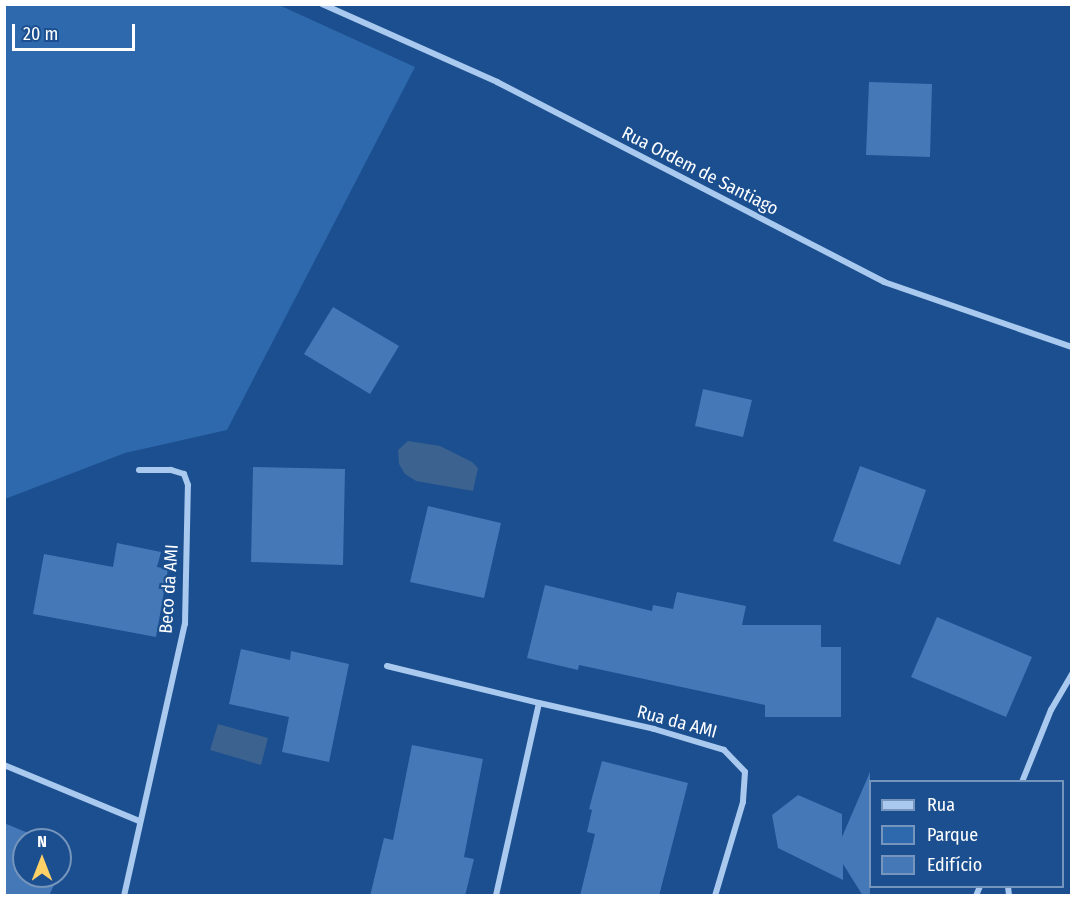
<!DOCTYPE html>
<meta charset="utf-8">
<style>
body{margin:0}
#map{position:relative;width:1076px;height:900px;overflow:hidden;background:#1b4f8f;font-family:"Fira Sans Condensed",sans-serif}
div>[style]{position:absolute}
.green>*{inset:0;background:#2e69ad}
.water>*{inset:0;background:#3c6290}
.building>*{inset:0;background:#4478b7}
.street>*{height:6px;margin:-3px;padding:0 3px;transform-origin:3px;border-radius:3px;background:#a9c9ee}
span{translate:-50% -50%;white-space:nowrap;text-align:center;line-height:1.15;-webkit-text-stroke:4.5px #1b4f8f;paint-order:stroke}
.street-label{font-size:18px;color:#fff}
.frame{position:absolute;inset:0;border:6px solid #fff;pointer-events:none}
.legend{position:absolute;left:869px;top:780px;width:195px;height:108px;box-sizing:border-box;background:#1b4f8f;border:2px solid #7695bc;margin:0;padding:8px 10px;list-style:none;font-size:18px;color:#fff}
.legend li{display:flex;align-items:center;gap:12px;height:30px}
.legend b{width:30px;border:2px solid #7695bc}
.north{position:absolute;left:12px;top:828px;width:60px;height:60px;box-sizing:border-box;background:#1b4f8f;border:2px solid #7695bc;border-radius:50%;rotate:0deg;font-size:16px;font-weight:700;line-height:24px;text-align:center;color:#fff}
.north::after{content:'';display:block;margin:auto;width:21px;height:27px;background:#ffd166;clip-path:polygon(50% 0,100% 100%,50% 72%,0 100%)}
.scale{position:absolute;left:12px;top:24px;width:123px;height:27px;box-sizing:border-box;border:3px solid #fff;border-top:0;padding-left:8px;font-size:18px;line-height:21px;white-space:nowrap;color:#fff;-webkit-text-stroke:4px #1b4f8f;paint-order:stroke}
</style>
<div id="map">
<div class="green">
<div style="clip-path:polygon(5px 4px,279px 5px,415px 67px,227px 430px,125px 453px,5px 499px)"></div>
</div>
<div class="water">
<div style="clip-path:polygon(408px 441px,440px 446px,472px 462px,478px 468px,473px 491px,416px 481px,405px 474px,399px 464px,398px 450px)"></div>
<div style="clip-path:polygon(218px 724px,268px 738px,261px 765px,210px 750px)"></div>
</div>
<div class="building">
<div style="clip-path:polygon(869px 82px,932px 84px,930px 157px,866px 155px)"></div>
<div style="clip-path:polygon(333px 307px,399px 346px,370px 394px,304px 354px)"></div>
<div style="clip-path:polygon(703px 389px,752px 400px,743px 437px,695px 426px)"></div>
<div style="clip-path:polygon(860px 466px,926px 490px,900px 565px,833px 541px)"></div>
<div style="clip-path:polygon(253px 467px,345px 469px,343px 565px,251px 562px)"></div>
<div style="clip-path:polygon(428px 506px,501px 523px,484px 598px,410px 582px)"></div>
<div style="clip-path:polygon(117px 543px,161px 552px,157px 567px,168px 569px,156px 637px,33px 614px,44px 554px,113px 567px)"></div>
<div style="clip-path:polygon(545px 585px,652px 611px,653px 605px,673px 609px,677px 592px,746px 606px,742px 625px,821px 625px,821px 647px,841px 647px,841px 717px,765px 717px,765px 705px,579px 665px,578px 670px,527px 658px)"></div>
<div style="clip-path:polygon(937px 617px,1032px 657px,1006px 717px,911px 677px)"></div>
<div style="clip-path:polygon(241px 649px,290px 660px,291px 651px,349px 664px,329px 762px,282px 752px,289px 717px,229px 704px)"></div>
<div style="clip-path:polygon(412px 745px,483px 759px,464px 857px,474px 859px,465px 896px,370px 896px,384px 838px,393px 840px)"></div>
<div style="clip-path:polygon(602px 761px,688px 783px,659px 896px,580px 896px,595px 834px,587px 832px,592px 810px,589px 809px)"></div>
<div style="clip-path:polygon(870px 772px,870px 896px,863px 896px,843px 864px,843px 880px,778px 848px,772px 815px,798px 795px,842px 814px,842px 837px)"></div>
<div style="clip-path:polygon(4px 823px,45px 840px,24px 840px,24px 876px,58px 876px,49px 896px,4px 896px)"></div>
</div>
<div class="street">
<div style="left:322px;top:4px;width:192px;rotate:24deg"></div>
<div style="left:497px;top:82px;width:436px;rotate:27.3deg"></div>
<div style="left:884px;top:282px;width:199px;rotate:19.1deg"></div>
<div style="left:387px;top:666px;width:156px;rotate:13.7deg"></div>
<div style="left:539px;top:703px;width:198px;rotate:102.6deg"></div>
<div style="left:539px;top:703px;width:118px;rotate:12.7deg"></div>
<div style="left:654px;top:729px;width:73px;rotate:16.7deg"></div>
<div style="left:724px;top:750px;width:30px;rotate:46deg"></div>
<div style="left:745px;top:772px;width:30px;rotate:94deg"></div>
<div style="left:743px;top:802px;width:98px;rotate:106.6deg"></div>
<div style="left:4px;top:765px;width:146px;rotate:22.5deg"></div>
<div style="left:1022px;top:782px;width:78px;rotate:-68.1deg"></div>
<div style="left:1051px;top:710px;width:42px;rotate:-59.7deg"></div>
<div style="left:1008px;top:886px;width:10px;rotate:84deg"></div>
<div style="left:124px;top:896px;width:279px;rotate:-77.4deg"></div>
<div style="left:185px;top:624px;width:139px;rotate:-88.8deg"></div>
<div style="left:188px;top:485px;width:12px;rotate:-110deg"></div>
<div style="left:184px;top:474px;width:14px;rotate:-163deg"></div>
<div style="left:171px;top:470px;width:32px;rotate:180deg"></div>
<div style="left:976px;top:896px;width:11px;rotate:-68deg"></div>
</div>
<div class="street-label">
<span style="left:700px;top:171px;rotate:27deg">Rua Ordem de Santiago</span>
<span style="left:169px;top:589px;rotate:-86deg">Beco da AMI</span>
<span style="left:677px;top:722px;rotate:15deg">Rua da AMI</span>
</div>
<div class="frame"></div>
<ul class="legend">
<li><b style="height:8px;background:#a9c9ee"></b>Rua</li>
<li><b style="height:16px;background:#2e69ad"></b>Parque</li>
<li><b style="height:16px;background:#4478b7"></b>Edifício</li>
</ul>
<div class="north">N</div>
<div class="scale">20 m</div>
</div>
